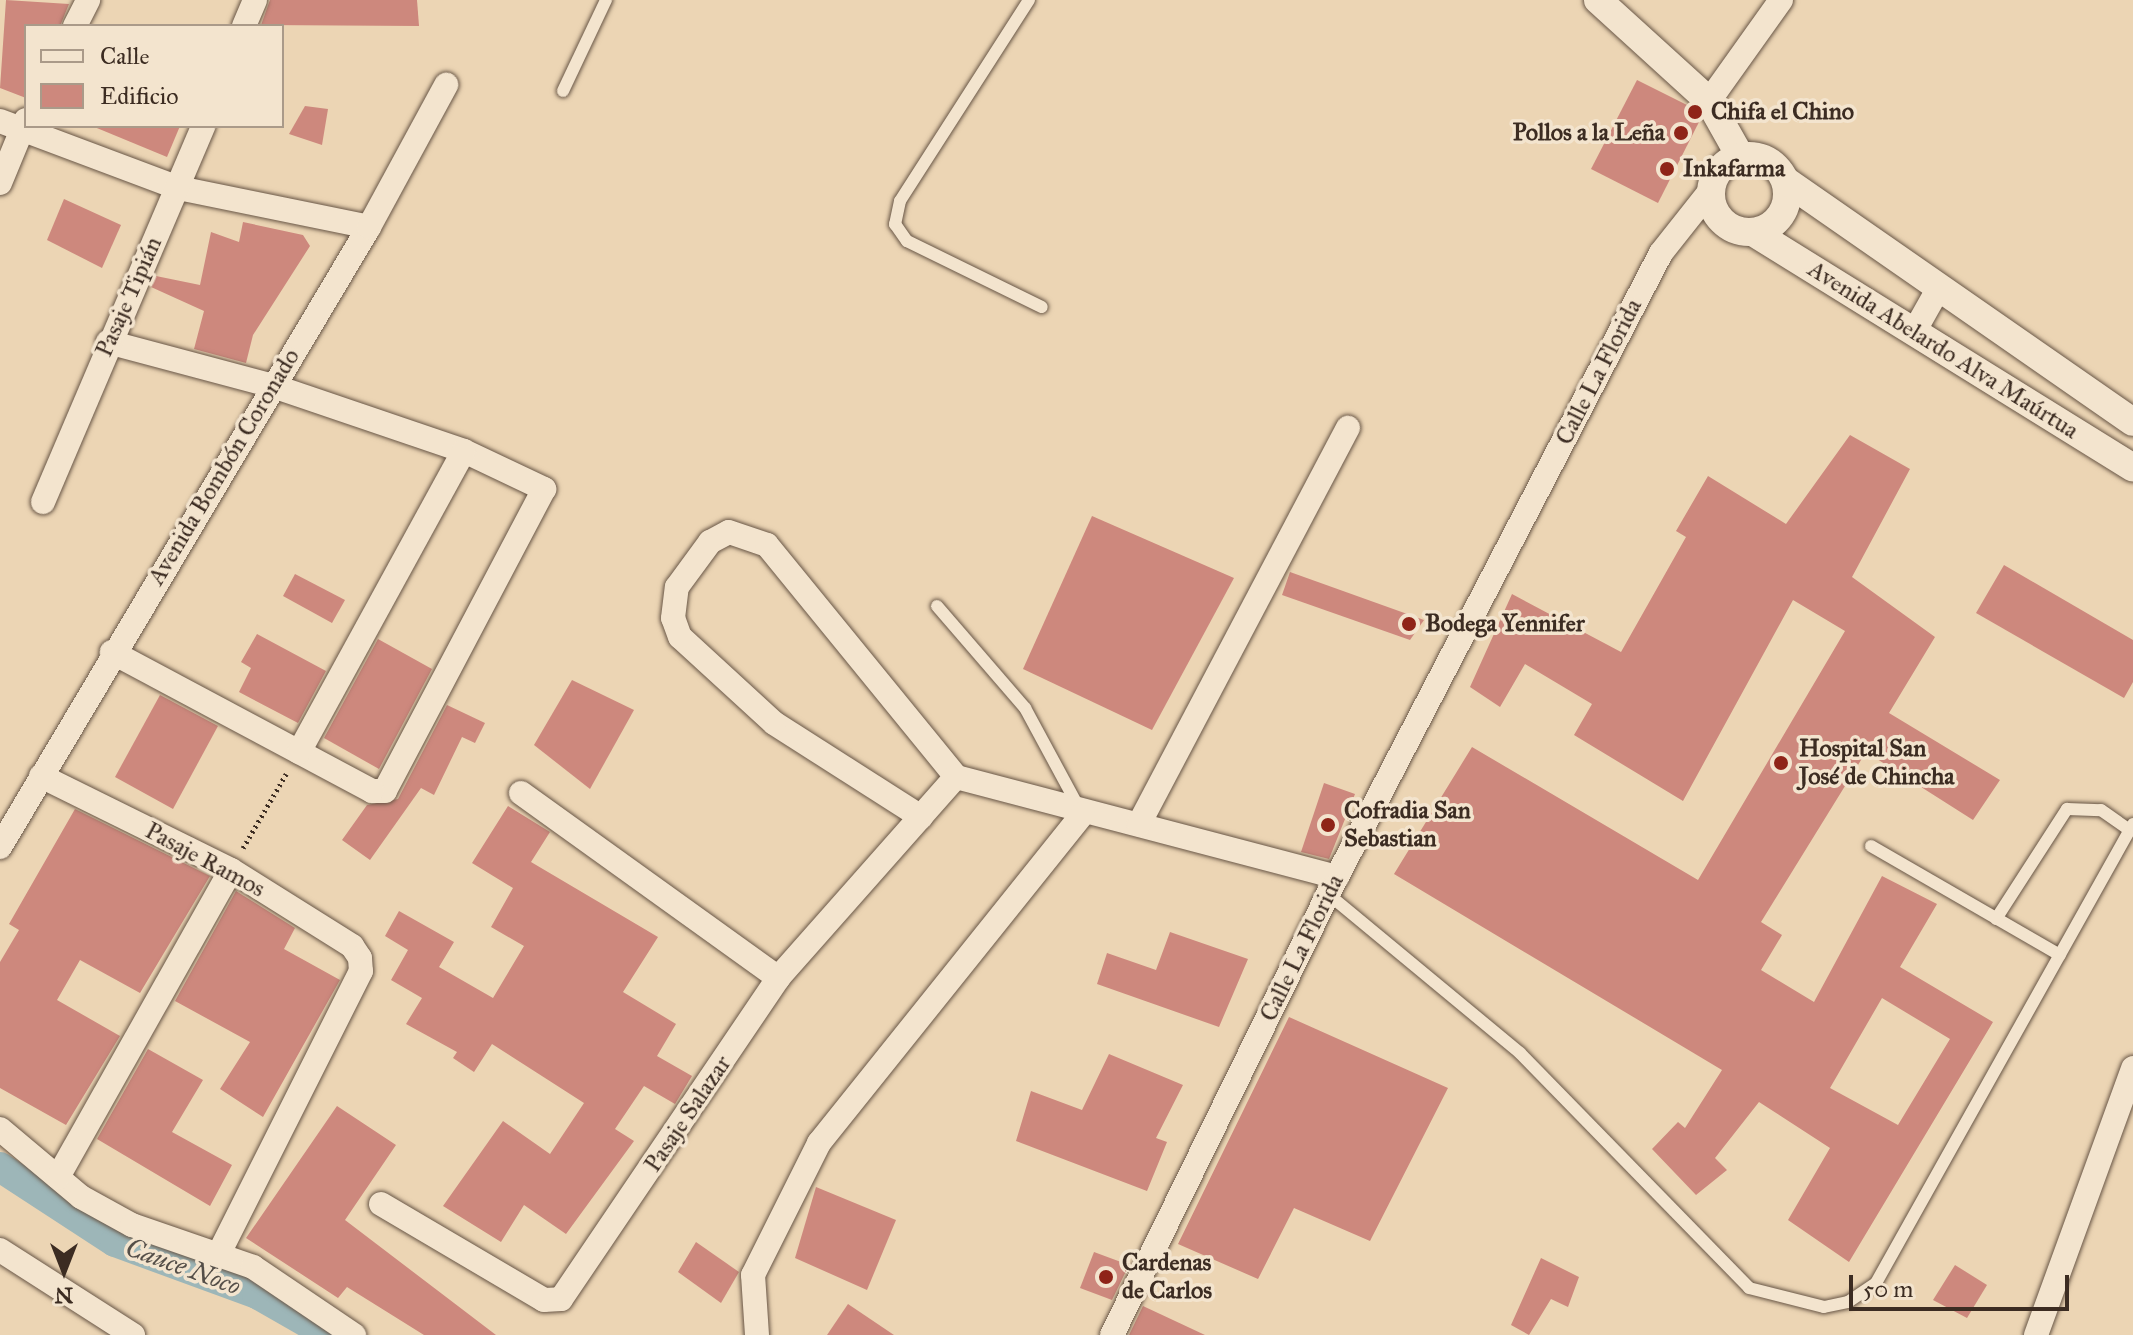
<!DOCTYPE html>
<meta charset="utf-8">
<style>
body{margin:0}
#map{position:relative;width:2133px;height:1335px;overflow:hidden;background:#ecd5b4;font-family:"IM FELL Great Primer",serif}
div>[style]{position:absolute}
.canal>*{height:30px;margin:-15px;padding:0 15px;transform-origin:15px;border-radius:15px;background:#9db6b8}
.building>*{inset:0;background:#cd887d}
.path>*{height:5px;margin-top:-2.5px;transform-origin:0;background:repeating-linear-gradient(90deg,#3c2c22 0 2px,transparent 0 6px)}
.roads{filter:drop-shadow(0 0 2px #685646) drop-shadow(0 0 2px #685646)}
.service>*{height:12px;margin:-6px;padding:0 6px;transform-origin:6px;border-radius:6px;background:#f3e4ce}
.minor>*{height:24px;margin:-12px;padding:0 12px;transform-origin:12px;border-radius:12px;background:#f3e4ce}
.tertiary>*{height:28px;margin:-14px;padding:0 14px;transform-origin:14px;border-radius:14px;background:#f3e4ce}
.tertiary>.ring{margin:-14px;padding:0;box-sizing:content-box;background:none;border:28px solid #f3e4ce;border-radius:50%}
.dots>*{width:22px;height:22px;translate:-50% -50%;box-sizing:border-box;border:4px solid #f3e4ce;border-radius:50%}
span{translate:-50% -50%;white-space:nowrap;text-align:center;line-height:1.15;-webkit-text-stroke:7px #f3e4ce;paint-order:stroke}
.poi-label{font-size:24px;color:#3c2c22;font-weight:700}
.left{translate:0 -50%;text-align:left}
.right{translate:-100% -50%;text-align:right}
.street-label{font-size:24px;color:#3c2c22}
.water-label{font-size:26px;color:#544e48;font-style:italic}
.legend{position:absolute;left:24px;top:24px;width:260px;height:104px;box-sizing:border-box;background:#f3e4ce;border:2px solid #aa9a89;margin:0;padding:10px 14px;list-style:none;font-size:24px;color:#3c2c22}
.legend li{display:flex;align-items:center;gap:16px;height:40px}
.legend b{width:40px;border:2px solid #aa9a89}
.north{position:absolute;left:24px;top:1231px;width:80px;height:80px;-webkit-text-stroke:6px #f3e4ce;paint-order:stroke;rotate:180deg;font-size:22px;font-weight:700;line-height:32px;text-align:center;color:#3c2c22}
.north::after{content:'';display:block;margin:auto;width:28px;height:36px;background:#3c2c22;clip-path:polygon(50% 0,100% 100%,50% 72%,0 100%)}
.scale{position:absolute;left:1849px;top:1275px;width:220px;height:36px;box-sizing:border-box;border:4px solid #3c2c22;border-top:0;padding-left:10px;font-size:24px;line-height:28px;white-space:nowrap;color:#3c2c22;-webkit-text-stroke:6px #f3e4ce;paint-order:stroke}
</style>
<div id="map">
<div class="canal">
<div style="left:0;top:1167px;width:137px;rotate:33.1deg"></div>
<div style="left:115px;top:1242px;width:151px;rotate:20.1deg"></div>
<div style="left:257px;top:1294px;width:83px;rotate:29.7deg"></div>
</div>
<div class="building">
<div style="clip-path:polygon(6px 0,69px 4px,60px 26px,26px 26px,26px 98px,0 88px)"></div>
<div style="clip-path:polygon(270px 0,417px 0,419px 26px,261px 25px)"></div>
<div style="clip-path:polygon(1637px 80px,1691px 107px,1700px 120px,1658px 203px,1591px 169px)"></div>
<div style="clip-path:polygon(305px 106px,328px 109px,322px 145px,289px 134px)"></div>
<div style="clip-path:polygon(92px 126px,180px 126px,167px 157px)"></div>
<div style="clip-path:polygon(64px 199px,121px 225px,102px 268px,47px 240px)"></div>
<div style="clip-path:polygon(243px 222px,303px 235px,310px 246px,253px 335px,246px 363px,194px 349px,204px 311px,151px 287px,156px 276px,200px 285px,211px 232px,239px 242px)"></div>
<div style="clip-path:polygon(evenodd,1850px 435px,1910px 469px,1852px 577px,1935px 637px,1889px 713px,2000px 780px,1973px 820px,1866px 752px,1761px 922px,1782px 935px,1761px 970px,1814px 1002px,1882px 876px,1937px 904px,1900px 967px,1993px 1022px,1849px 1262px,1788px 1220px,1830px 1148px,1759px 1102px,1715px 1158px,1727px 1170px,1696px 1195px,1652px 1149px,1678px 1122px,1685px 1128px,1722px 1070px,1394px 874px,1472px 747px,1698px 880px,1845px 631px,1793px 600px,1683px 801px,1574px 735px,1592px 704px,1525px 664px,1500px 707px,1470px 687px,1512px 594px,1621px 652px,1686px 537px,1676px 531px,1708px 476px,1786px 524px,1850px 435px,1882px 998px,1950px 1039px,1898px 1125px,1830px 1088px,1882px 998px)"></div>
<div style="clip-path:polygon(1092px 516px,1234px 578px,1152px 730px,1023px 669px)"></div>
<div style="clip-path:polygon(2004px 565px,2133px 640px,2133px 682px,2124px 698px,1976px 613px)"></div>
<div style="clip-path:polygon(1290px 572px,1424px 620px,1410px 640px,1282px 595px)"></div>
<div style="clip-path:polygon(295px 574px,345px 600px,332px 623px,283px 596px)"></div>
<div style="clip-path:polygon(257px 634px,326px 671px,298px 723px,239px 692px,251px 668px,241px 662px)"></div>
<div style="clip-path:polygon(378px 639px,432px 669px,379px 769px,324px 738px)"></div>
<div style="clip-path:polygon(572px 680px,634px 710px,590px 789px,534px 745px)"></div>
<div style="clip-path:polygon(160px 695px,218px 726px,173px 809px,115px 777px)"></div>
<div style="clip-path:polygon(447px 705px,485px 723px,475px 743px,462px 737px,434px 795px,421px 788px,370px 860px,342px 840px,367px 805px,398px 799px)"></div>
<div style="clip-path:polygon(1324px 783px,1355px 794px,1329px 859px,1301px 852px)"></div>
<div style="clip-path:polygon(508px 806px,550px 832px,531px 862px,658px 937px,623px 992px,676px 1024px,657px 1056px,692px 1076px,675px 1104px,644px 1086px,615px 1129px,634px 1141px,566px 1234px,524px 1205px,501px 1242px,443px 1206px,503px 1121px,550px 1154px,584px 1103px,492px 1044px,474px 1072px,453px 1058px,457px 1052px,406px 1024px,422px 998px,391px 980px,408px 950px,385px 936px,399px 911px,454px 942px,439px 967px,493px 998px,524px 946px,491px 927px,513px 888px,472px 863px)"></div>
<div style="clip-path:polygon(75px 809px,210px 876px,140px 993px,80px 960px,57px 1000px,120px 1036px,66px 1125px,0 1088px,0 962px,19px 930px,9px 924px)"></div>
<div style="clip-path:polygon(236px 891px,295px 928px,284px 949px,340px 980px,263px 1117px,220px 1089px,250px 1042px,175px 1001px)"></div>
<div style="clip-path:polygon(1170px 932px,1248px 959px,1219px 1027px,1097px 984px,1107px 953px,1156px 970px)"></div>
<div style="clip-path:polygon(1289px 1017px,1448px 1088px,1370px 1241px,1294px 1208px,1258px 1279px,1178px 1244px)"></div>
<div style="clip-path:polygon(148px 1049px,203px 1080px,172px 1132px,232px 1165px,210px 1206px,97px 1139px)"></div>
<div style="clip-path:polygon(1109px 1054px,1183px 1085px,1156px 1138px,1167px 1142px,1147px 1191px,1016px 1141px,1031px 1091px,1082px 1110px)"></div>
<div style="clip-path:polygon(337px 1106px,396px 1145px,345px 1220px,496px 1335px,424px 1335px,347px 1287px,338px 1298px,246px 1238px)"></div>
<div style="clip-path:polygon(816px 1187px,896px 1220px,867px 1290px,795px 1258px)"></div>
<div style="clip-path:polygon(696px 1242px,739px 1272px,721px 1303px,678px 1272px)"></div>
<div style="clip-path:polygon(1094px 1252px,1129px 1265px,1112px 1300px,1080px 1288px)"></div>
<div style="clip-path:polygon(1541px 1258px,1579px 1277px,1568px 1307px,1551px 1299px,1529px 1335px,1511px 1325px)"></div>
<div style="clip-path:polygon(1955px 1265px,1987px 1285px,1967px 1318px,1933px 1300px)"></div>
<div style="clip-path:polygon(848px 1304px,894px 1335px,827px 1335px)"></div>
<div style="clip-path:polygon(1143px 1306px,1205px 1335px,1129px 1335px)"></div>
</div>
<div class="path">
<div style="left:243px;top:848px;width:86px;rotate:-59.8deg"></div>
</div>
<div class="roads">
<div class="service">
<div style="left:1029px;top:0;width:239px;rotate:122.7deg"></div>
<div style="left:900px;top:201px;width:24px;rotate:102deg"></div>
<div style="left:895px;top:224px;width:21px;rotate:55deg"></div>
<div style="left:907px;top:241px;width:150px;rotate:26.1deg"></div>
<div style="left:563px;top:91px;width:101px;rotate:-64.7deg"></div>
<div style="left:937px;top:606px;width:135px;rotate:49.2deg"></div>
<div style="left:1025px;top:708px;width:114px;rotate:61.6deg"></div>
<div style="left:1871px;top:846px;width:218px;rotate:30deg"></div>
<div style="left:1328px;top:894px;width:249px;rotate:39.6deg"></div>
<div style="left:1520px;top:1053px;width:328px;rotate:45.7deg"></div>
<div style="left:1749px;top:1288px;width:77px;rotate:14.2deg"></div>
<div style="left:1824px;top:1307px;width:25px;rotate:-12deg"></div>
<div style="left:1848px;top:1302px;width:34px;rotate:-34deg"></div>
<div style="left:1876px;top:1283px;width:526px;rotate:-60.75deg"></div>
<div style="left:1996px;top:919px;width:131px;rotate:-57.2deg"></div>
<div style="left:2067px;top:809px;width:34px;rotate:2deg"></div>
<div style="left:2101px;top:810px;width:35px;rotate:35deg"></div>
</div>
<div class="minor">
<div style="left:75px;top:26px;width:29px;rotate:-63deg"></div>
<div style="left:244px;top:26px;width:28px;rotate:-67deg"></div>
<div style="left:1709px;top:101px;width:124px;rotate:-54.5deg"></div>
<div style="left:0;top:121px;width:190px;rotate:20.6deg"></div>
<div style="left:178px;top:188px;width:195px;rotate:11.5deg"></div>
<div style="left:0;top:183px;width:68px;rotate:-67.6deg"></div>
<div style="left:1914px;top:332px;width:47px;rotate:-60.7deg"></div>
<div style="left:108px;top:342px;width:171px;rotate:14.9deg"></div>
<div style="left:273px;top:386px;width:202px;rotate:18.8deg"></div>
<div style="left:464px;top:451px;width:89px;rotate:25.4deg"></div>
<div style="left:544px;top:489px;width:341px;rotate:117.8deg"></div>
<div style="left:385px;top:791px;width:13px;rotate:180deg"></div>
<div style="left:372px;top:791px;width:295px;rotate:-151.9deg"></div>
<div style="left:43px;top:502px;width:409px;rotate:-66.9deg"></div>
<div style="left:299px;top:752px;width:343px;rotate:-61.3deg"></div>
<div style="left:41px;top:776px;width:212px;rotate:26.3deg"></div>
<div style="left:231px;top:870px;width:143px;rotate:32.1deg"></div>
<div style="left:352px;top:946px;width:14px;rotate:56deg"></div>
<div style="left:360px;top:958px;width:13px;rotate:86deg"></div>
<div style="left:361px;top:971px;width:318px;rotate:116.7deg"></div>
<div style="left:521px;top:793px;width:317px;rotate:35.7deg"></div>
<div style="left:921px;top:817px;width:174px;rotate:-147.4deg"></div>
<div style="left:774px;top:723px;width:127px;rotate:-137.5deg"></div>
<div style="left:680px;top:637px;width:20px;rotate:-110deg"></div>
<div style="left:673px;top:618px;width:31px;rotate:-83deg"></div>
<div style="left:677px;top:587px;width:56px;rotate:-53.7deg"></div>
<div style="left:710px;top:542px;width:21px;rotate:-28deg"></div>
<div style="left:729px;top:532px;width:40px;rotate:18.9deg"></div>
<div style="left:767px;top:545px;width:299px;rotate:50.8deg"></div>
<div style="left:956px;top:777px;width:394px;rotate:14.7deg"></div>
<div style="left:1139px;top:824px;width:448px;rotate:-62.2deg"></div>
<div style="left:0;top:847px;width:721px;rotate:-59.24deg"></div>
<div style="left:369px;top:227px;width:162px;rotate:-61.5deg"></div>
<div style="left:0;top:1129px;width:106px;rotate:40deg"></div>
<div style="left:81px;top:1197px;width:58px;rotate:28.8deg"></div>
<div style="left:132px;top:1225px;width:128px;rotate:19.1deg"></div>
<div style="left:253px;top:1267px;width:122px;rotate:34deg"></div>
<div style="left:58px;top:1177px;width:352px;rotate:-60.6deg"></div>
<div style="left:381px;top:1204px;width:189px;rotate:30.5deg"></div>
<div style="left:544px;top:1300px;width:17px;rotate:-3deg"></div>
<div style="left:561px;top:1299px;width:387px;rotate:-55.9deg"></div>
<div style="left:778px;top:978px;width:268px;rotate:-48.5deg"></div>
<div style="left:0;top:1250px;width:158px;rotate:32.6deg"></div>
<div style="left:757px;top:1335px;width:60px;rotate:-93.8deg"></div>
<div style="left:753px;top:1275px;width:148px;rotate:-63.4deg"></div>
<div style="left:819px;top:1143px;width:422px;rotate:-51.3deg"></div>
<div style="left:1112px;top:1335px;width:491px;rotate:-63.9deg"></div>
<div style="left:1328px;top:894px;width:722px;rotate:-62.55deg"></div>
<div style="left:1661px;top:253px;width:80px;rotate:-51.6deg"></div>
<div style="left:2036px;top:1335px;width:284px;rotate:-70deg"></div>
</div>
<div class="tertiary">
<div style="left:1598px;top:0;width:150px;rotate:42.3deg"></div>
<div style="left:1709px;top:101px;width:63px;rotate:60.6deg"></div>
<div class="ring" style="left:1711px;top:156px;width:48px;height:48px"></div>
<div style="left:1786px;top:181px;width:422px;rotate:34.8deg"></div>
<div style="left:1753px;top:232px;width:447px;rotate:31.8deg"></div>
</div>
</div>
<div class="dots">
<div style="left:1695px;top:112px;background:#8f2418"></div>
<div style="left:1681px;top:133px;background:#8f2418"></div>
<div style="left:1667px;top:169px;background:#8f2418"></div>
<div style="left:1409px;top:624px;background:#8f2418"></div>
<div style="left:1781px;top:763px;background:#8f2418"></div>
<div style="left:1328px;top:825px;background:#8f2418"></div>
<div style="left:1106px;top:1277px;background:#8f2418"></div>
</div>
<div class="poi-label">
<span class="left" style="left:1711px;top:112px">Chifa el Chino</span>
<span class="right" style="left:1665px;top:133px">Pollos a la Leña</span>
<span class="left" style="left:1683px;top:169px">Inkafarma</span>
<span class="left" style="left:1425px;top:624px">Bodega Yennifer</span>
<span class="left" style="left:1799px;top:763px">Hospital San<br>José de Chincha</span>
<span class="left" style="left:1344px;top:825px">Cofradia San<br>Sebastian</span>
<span class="left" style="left:1122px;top:1277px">Cardenas<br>de Carlos</span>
</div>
<div class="street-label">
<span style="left:129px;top:297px;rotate:-66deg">Pasaje Tipián</span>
<span style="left:1943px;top:350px;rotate:32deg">Avenida Abelardo Alva Maúrtua</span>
<span style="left:1599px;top:372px;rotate:-63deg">Calle La Florida</span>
<span style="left:224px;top:467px;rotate:-59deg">Avenida Bombón Coronado</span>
<span style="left:205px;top:860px;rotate:28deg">Pasaje Ramos</span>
<span style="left:1302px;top:948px;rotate:-64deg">Calle La Florida</span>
<span style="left:688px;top:1114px;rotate:-56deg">Pasaje Salazar</span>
</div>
<div class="water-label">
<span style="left:183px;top:1267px;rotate:20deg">Cauce Noco</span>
</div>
<ul class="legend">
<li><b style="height:10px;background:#f3e4ce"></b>Calle</li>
<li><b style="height:22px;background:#cd887d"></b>Edificio</li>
</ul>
<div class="north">N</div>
<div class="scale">50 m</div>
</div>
